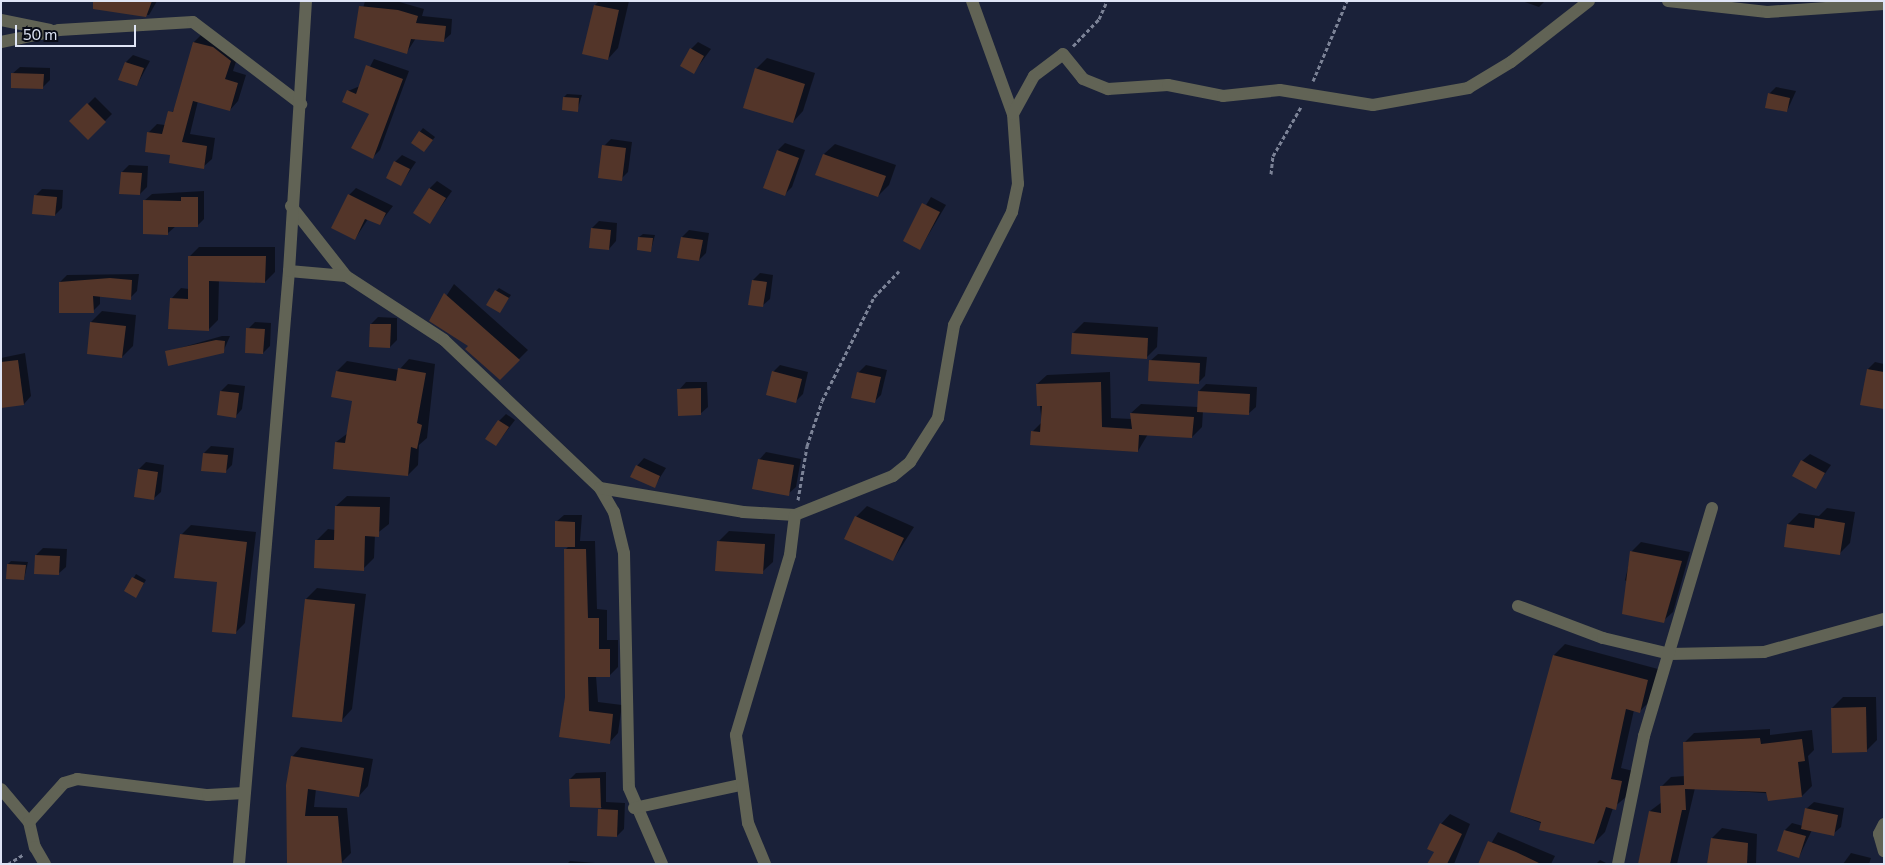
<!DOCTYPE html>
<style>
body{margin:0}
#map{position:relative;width:1885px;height:865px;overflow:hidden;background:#1a2139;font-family:Commissioner,sans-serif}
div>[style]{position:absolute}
.shadow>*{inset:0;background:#0007}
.building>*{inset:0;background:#533529}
.path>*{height:3px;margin-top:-1.5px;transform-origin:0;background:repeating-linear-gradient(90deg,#7c8397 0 4px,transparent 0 6.5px)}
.minor>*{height:12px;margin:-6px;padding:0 6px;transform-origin:6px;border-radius:6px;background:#616355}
.tertiary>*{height:12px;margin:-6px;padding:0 6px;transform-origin:6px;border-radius:6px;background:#616355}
span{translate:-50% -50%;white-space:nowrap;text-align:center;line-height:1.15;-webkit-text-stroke:4px #080b16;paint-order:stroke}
.frame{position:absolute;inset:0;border:2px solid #dfe5f6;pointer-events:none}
.scale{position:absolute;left:15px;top:25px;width:121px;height:22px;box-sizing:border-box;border:2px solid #dfe5f6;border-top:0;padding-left:6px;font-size:15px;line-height:18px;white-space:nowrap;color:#dfe5f6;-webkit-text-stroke:4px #080b16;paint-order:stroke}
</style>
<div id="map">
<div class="shadow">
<div style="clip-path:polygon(117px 1px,157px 1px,149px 15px,115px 11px)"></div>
<div style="clip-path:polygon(365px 1px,396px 1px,424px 9px,422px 16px,452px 19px,451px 34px,443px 41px,416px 38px,407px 52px,355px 38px)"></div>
<div style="clip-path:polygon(599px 1px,629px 1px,618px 48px,608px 59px,595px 5px)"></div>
<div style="clip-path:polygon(1522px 1px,1545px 1px,1539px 7px)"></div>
<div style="clip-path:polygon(202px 34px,239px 52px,233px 71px,246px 75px,238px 101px,230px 110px,198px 101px,190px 134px,215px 138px,212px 159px,203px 167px,172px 154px,148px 133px,157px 124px,165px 125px,177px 104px,194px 42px)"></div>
<div style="clip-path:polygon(698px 42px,711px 49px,694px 72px,691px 49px)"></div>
<div style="clip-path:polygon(133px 55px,150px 61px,137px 85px,126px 62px)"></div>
<div style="clip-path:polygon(767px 58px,815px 73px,803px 111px,793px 122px,756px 69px)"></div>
<div style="clip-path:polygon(374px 59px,409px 71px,380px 150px,373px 157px,370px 113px,348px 91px,360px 86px)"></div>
<div style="clip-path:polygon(20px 67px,50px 68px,50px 80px,43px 87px,12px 74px)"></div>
<div style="clip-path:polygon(1776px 87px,1796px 91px,1787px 111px,1769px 94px)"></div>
<div style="clip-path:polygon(567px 94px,582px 95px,577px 111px,564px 97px)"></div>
<div style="clip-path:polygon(95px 97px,112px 114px,88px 138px,71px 121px)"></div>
<div style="clip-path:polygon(423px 128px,435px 137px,427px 147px,412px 142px)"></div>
<div style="clip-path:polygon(611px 139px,632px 142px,628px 172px,621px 179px,604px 146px)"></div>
<div style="clip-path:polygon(785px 143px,805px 150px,792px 187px,785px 194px,778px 150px)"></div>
<div style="clip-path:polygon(835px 144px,896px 165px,889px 185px,878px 196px,824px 154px)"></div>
<div style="clip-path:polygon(402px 155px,416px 162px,401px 184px,395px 162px)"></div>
<div style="clip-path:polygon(129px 165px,148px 166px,147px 187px,140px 194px,122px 172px)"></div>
<div style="clip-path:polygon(437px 181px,452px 191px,430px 222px,430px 188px)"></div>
<div style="clip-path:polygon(356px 188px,393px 206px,380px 223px,368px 219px,355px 239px,349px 195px)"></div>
<div style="clip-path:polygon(42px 189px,63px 190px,62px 208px,55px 215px,35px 196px)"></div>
<div style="clip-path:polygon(204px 191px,204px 219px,197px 226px,176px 226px,168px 233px,144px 201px,152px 194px)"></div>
<div style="clip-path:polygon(931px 197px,946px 205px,920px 249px,904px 241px)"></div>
<div style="clip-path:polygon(599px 221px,617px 223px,616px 241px,609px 249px,592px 228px)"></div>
<div style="clip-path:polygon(689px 230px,709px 233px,706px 253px,699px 260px,682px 237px)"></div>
<div style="clip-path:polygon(643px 234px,655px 235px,651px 250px,639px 237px)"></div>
<div style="clip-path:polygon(199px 247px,275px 247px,275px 272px,265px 282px,219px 280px,218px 320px,208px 330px,172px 298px,181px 288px,189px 289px,189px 257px)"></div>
<div style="clip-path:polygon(760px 273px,773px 275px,770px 299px,762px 306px,753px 280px)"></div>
<div style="clip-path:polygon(139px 274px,137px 291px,130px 298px,100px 296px,100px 304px,93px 311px,60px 282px,67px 275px)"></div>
<div style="clip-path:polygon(454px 284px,528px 350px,500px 378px,470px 346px,431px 320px)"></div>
<div style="clip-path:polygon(499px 288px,511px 295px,500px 311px,496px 291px)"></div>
<div style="clip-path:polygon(102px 311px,136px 315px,133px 346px,122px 357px,91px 322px)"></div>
<div style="clip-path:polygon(378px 317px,397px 318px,397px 340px,390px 347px,371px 324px)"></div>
<div style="clip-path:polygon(255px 322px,271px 323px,270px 346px,263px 353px,248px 329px)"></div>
<div style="clip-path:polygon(1084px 322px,1158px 327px,1157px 347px,1146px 358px,1073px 333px)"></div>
<div style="clip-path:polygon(222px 336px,230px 336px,223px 352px,166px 352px)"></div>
<div style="clip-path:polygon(25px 353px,31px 396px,24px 404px,1px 404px,1px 358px)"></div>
<div style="clip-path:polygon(1158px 354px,1207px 357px,1205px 376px,1198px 383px,1150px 361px)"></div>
<div style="clip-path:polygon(409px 359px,435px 364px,427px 438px,419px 445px,418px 465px,408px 475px,336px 442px,348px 433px,353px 400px,337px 371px,347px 361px,399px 370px)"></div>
<div style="clip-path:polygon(1875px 362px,1884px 364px,1884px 408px,1868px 369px)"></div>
<div style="clip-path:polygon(780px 365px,808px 372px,803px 394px,796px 401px,773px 372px)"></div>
<div style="clip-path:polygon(866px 365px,887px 370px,881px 395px,874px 402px,858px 373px)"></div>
<div style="clip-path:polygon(1110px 372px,1111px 418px,1132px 419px,1131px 413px,1141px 404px,1198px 407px,1199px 391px,1206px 384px,1257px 387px,1256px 407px,1248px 414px,1203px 411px,1202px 427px,1192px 437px,1148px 434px,1138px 451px,1032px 432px,1042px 422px,1037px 384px,1047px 375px)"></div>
<div style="clip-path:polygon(686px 382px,707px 382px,708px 407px,700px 414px,679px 390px)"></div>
<div style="clip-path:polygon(228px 384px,245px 386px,242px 409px,235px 417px,221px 391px)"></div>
<div style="clip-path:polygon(506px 414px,515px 420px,496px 445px,499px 421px)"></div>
<div style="clip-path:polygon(211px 446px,234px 448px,232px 465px,225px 472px,204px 453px)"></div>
<div style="clip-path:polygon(766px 452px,801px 459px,796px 487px,788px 494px,759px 460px)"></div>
<div style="clip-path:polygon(1810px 454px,1831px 465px,1815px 488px,1802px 461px)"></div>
<div style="clip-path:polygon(644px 458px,666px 468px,654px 487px,637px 466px)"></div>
<div style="clip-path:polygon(146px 462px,164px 465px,161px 492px,153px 499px,139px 469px)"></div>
<div style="clip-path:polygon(347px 496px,390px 497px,389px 524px,375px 535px,374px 558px,363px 569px,317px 540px,328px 529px,335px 530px,336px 506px)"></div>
<div style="clip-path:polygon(867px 506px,914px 527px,893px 560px,856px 517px)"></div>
<div style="clip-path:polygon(1827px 508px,1855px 512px,1850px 543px,1839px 554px,1785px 546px,1788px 524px,1799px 513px,1819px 516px)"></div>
<div style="clip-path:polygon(564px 515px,582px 515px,580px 541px,595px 541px,597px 609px,607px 610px,607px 640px,618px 640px,618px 667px,609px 676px,596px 676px,598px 702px,622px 705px,618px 733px,609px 743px,566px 697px,565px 550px,569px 546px,556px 522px)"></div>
<div style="clip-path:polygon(191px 525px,256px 532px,245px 623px,235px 633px,218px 581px,181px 535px)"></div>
<div style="clip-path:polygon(729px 531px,775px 534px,773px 562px,762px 572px,718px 542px)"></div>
<div style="clip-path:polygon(1641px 542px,1690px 552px,1673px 612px,1663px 621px,1625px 580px,1632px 551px)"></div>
<div style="clip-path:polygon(43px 548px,67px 549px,66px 567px,58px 574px,36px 555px)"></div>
<div style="clip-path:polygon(11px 561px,28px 562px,24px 579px,8px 564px)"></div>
<div style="clip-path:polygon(136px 574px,146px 580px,136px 596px,126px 591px)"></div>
<div style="clip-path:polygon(317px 588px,366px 594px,352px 709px,342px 720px,306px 599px)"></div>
<div style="clip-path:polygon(1565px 644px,1658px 669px,1651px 700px,1640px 711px,1634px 710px,1621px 768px,1633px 771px,1626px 797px,1613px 808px,1605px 832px,1594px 843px,1511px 812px,1554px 655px)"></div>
<div style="clip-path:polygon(1843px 697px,1876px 697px,1877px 740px,1866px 751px,1832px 708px)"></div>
<div style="clip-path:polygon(1770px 729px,1770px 735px,1812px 730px,1814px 750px,1808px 756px,1812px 786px,1802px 796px,1695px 788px,1677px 864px,1639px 864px,1650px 811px,1662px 802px,1661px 787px,1671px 777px,1685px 776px,1684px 743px,1694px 733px)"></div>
<div style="clip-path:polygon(301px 747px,373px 759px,368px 786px,359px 796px,316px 789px,314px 807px,347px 808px,351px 853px,342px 862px,289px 862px,292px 757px)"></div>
<div style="clip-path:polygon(606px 772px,606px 802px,625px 803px,624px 829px,617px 836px,600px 810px,602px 807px,571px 806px,570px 779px,576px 773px)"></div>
<div style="clip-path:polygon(1814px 802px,1844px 808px,1841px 827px,1833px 834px,1812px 830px,1799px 857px,1785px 830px,1792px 823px,1803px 826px,1806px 809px)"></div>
<div style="clip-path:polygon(1450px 814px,1470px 824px,1454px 864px,1428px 864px,1436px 852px,1441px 824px)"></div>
<div style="clip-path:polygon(1722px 828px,1757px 834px,1756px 864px,1709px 864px,1712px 838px)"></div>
<div style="clip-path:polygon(1498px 832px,1555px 856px,1551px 864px,1479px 864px)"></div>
<div style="clip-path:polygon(1851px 853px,1871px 858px,1869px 864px,1843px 864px)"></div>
<div style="clip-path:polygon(1600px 860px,1608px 864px,1596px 864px)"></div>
<div style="clip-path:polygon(570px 861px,595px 863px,595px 864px,567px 864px)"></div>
</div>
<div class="building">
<div style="clip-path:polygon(93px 1px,152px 1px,146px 17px,93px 9px)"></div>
<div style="clip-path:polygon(594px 5px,619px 10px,608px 60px,582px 54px)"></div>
<div style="clip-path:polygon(359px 6px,398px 10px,418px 16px,416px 23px,446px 26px,444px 42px,411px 39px,407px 54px,354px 38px)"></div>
<div style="clip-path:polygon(193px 42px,213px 47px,231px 61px,225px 79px,238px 83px,230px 111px,193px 101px,182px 142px,207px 146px,204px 169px,169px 163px,170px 155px,145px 152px,147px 132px,162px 134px,168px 111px,173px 112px)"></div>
<div style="clip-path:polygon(690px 48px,704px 56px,694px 74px,680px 66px)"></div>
<div style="clip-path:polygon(125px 62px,144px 68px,137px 86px,118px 80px)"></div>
<div style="clip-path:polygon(366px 65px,403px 79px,373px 159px,351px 148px,369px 114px,342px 102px,347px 90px,356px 94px)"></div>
<div style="clip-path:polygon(755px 68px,805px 84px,793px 123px,743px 108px)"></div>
<div style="clip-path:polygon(11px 73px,44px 74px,43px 89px,11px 88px)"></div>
<div style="clip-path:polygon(1768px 93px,1790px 98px,1787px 112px,1765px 108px)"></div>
<div style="clip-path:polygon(563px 97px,579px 98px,578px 112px,562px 110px)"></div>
<div style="clip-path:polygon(87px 103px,106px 122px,88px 140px,69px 121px)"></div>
<div style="clip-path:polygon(419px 131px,433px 140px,424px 152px,411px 143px)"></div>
<div style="clip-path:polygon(602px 145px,626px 148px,622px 181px,598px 178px)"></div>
<div style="clip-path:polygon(777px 150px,799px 158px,785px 196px,763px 188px)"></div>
<div style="clip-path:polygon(823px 154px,886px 176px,878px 197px,815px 175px)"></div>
<div style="clip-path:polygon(394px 161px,410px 169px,401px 186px,386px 178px)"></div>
<div style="clip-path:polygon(121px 172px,142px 173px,140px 195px,119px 194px)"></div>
<div style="clip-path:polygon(429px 188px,446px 198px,430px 224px,413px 213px)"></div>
<div style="clip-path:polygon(348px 194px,386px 213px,380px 225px,365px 219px,355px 240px,331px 228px)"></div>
<div style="clip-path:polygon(34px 195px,57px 197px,55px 216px,32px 214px)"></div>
<div style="clip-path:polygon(181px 197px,198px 197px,198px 227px,168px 227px,168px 235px,143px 234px,143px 200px,181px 201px)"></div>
<div style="clip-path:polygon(922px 203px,940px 212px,920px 250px,903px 241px)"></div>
<div style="clip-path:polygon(591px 228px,611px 230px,609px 250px,589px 248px)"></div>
<div style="clip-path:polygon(638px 237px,653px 238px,651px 252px,637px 250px)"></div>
<div style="clip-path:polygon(681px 237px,703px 240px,699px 261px,677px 258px)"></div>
<div style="clip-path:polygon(188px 256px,266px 256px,265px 283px,209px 281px,209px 331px,168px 329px,170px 298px,188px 299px)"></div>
<div style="clip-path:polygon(110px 278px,132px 280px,131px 300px,93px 296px,94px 313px,59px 313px,59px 282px)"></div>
<div style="clip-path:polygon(752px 280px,767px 282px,763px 307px,748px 305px)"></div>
<div style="clip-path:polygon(495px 290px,509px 298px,500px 313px,486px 305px)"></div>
<div style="clip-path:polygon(444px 293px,520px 360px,500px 380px,465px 349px,468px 346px,429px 321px)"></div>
<div style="clip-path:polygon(90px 322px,126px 326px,122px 358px,87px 354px)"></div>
<div style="clip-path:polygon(370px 324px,391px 324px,390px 348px,369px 347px)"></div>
<div style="clip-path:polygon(246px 328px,265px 329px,263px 354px,245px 353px)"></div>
<div style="clip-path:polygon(1072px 333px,1148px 338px,1147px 359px,1071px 354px)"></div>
<div style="clip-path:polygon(216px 340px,225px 341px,224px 353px,168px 366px,165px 351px)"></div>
<div style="clip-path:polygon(18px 360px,24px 405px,1px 408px,1px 362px)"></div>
<div style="clip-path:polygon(1149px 360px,1200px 363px,1199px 384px,1148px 381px)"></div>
<div style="clip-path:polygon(398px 368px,426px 373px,417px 423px,422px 425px,417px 449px,411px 447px,408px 476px,333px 469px,335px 442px,345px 443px,352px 401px,331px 397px,336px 371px,396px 381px)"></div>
<div style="clip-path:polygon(1867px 369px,1884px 372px,1884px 409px,1860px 405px)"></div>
<div style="clip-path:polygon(772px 371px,802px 379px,796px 403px,766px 395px)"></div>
<div style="clip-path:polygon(857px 372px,881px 377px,875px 403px,851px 398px)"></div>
<div style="clip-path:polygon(1101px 382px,1102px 427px,1132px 429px,1130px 413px,1194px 417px,1192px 438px,1139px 435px,1138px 452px,1030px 445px,1031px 431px,1040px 432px,1042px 406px,1037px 406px,1036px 384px)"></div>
<div style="clip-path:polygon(701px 388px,701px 415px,678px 416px,677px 389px)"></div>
<div style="clip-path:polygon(220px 391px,239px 393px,236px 418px,217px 415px)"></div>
<div style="clip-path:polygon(1198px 391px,1250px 394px,1249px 415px,1197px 412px)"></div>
<div style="clip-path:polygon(498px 420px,509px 427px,496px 446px,485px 439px)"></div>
<div style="clip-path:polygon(203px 453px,228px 455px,226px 473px,201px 471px)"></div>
<div style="clip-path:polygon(758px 459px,794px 465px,789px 496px,752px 489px)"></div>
<div style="clip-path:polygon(1801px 460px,1825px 473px,1816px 489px,1792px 476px)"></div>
<div style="clip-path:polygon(636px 465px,660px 476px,655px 488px,630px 477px)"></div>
<div style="clip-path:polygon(138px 469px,158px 472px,154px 500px,134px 497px)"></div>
<div style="clip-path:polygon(335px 506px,380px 507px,379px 537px,365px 536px,364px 571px,314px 568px,315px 540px,334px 540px)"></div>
<div style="clip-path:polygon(855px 516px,904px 538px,893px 561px,844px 539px)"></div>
<div style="clip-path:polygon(1815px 518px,1845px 523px,1840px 555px,1784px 547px,1787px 524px,1814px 528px)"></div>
<div style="clip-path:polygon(555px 521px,575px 522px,575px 547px,555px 547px)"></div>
<div style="clip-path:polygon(180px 534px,247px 542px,236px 634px,212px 632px,217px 582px,174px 578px)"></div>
<div style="clip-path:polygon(717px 541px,765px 544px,763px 574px,715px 571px)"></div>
<div style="clip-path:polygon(564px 549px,586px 549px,588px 618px,599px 618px,599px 649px,610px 649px,610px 677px,588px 677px,589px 711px,613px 714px,610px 744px,559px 737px,565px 697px)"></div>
<div style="clip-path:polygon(1630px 551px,1682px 561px,1664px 623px,1622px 614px)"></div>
<div style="clip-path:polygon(35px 555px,60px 556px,59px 575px,34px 574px)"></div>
<div style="clip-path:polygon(7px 564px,26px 565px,24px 580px,6px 579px)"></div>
<div style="clip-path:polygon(132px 577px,144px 583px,136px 598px,124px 591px)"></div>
<div style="clip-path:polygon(305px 599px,355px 604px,342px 722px,292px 717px)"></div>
<div style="clip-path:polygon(1553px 655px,1648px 680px,1640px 713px,1626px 709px,1611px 779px,1622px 781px,1616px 810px,1606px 807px,1594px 844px,1539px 830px,1541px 822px,1510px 812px)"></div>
<div style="clip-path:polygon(1866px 707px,1867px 752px,1832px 753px,1831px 708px)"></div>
<div style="clip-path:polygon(1760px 738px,1761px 744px,1802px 739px,1805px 761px,1798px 762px,1802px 797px,1768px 801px,1766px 792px,1685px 789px,1686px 810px,1682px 810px,1670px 864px,1638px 864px,1649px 811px,1661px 813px,1660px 786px,1684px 785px,1683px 742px)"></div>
<div style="clip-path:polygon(291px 756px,364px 768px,359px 797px,308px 789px,305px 816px,338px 816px,342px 863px,287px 863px,286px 785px)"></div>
<div style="clip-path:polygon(600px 778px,601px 808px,570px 807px,569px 779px)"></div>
<div style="clip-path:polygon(1805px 808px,1838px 815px,1834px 836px,1801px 829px)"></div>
<div style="clip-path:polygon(598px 809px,618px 810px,617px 837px,597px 836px)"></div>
<div style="clip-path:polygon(1440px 823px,1462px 834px,1447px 864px,1427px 864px,1434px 852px,1427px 849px)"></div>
<div style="clip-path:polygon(1784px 830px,1806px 836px,1799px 858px,1777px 851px)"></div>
<div style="clip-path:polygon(1711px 838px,1748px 843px,1747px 864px,1707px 864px)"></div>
<div style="clip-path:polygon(1488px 841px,1516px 852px,1541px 864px,1478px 864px)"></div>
</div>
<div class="path">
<div style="left:1073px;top:46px;width:37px;rotate:-46deg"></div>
<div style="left:1099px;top:19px;width:20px;rotate:-66deg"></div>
<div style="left:1313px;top:81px;width:87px;rotate:-67deg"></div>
<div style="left:1271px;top:174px;width:18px;rotate:-84deg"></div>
<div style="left:1273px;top:156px;width:56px;rotate:-60.3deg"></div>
<div style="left:798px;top:500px;width:55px;rotate:-80.5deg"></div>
<div style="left:807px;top:446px;width:47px;rotate:-71.6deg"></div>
<div style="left:822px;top:401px;width:116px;rotate:-63.4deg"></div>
<div style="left:874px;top:297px;width:36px;rotate:-46deg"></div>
<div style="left:8px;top:864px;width:19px;rotate:-32deg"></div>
</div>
<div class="minor">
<div style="left:972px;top:1px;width:120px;rotate:70.1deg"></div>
<div style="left:1668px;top:1px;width:100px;rotate:6.3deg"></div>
<div style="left:1767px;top:12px;width:117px;rotate:-3.9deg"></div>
<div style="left:1px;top:20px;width:50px;rotate:11.5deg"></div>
<div style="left:1px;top:42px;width:59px;rotate:-11.7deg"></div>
<div style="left:59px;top:30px;width:134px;rotate:-3.4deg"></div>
<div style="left:193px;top:22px;width:136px;rotate:37.2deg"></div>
<div style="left:291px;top:206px;width:89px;rotate:51.8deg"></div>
<div style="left:346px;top:276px;width:117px;rotate:33.1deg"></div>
<div style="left:444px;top:340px;width:215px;rotate:43.5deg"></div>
<div style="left:600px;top:488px;width:28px;rotate:60deg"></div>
<div style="left:614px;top:512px;width:42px;rotate:76.3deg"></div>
<div style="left:624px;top:553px;width:235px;rotate:88.8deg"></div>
<div style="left:629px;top:788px;width:83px;rotate:66.5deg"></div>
<div style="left:289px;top:271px;width:57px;rotate:5deg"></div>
<div style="left:600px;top:488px;width:145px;rotate:9.5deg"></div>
<div style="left:743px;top:512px;width:52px;rotate:3.3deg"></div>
<div style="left:795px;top:515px;width:105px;rotate:-21.7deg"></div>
<div style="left:893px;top:476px;width:22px;rotate:-39deg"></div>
<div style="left:910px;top:462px;width:52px;rotate:-57.5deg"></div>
<div style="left:938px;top:418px;width:94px;rotate:-80.2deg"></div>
<div style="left:954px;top:325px;width:127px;rotate:-62.8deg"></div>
<div style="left:1012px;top:212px;width:29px;rotate:-78deg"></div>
<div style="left:1018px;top:184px;width:70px;rotate:-94.1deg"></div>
<div style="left:1013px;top:114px;width:43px;rotate:-61.1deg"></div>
<div style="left:1034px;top:76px;width:36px;rotate:-37deg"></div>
<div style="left:1063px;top:54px;width:32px;rotate:51deg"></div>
<div style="left:1083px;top:79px;width:27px;rotate:22deg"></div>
<div style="left:1108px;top:89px;width:60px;rotate:-3.8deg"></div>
<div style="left:1168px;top:85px;width:56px;rotate:11.3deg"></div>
<div style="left:1223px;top:96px;width:57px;rotate:-6deg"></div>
<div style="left:1280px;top:90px;width:94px;rotate:9.2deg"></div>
<div style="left:1373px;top:105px;width:97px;rotate:-10.1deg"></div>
<div style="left:1468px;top:88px;width:50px;rotate:-31.2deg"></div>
<div style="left:1511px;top:62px;width:99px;rotate:-38deg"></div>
<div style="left:1518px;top:606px;width:91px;rotate:20.6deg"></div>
<div style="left:1603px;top:638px;width:69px;rotate:13.4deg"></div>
<div style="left:1670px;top:654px;width:94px;rotate:-1.2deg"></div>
<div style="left:1764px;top:652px;width:124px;rotate:-15.4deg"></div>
<div style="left:1px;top:789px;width:43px;rotate:49.7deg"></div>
<div style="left:29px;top:822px;width:26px;rotate:77deg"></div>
<div style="left:35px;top:847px;width:20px;rotate:60deg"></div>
<div style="left:634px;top:808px;width:108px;rotate:-12.2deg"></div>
<div style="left:29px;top:822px;width:52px;rotate:-48.1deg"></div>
<div style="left:64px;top:783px;width:14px;rotate:-17deg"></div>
<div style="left:77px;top:779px;width:132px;rotate:7deg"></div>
<div style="left:208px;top:795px;width:36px;rotate:-3deg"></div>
<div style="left:1884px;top:824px;width:11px;rotate:117deg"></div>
<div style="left:1879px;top:834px;width:18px;rotate:74deg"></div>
<div style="left:765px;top:864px;width:44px;rotate:-112.5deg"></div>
<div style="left:748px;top:823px;width:89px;rotate:-97.8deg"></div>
<div style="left:736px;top:735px;width:188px;rotate:-73.3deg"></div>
<div style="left:790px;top:555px;width:40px;rotate:-82.9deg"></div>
<div style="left:1618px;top:864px;width:131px;rotate:-78.5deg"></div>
<div style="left:1644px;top:736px;width:238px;rotate:-73.4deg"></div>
</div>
<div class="tertiary">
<div style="left:239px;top:864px;width:595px;rotate:-85.18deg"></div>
<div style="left:289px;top:271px;width:271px;rotate:-86.4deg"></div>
</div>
<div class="frame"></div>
<div class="scale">50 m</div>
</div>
